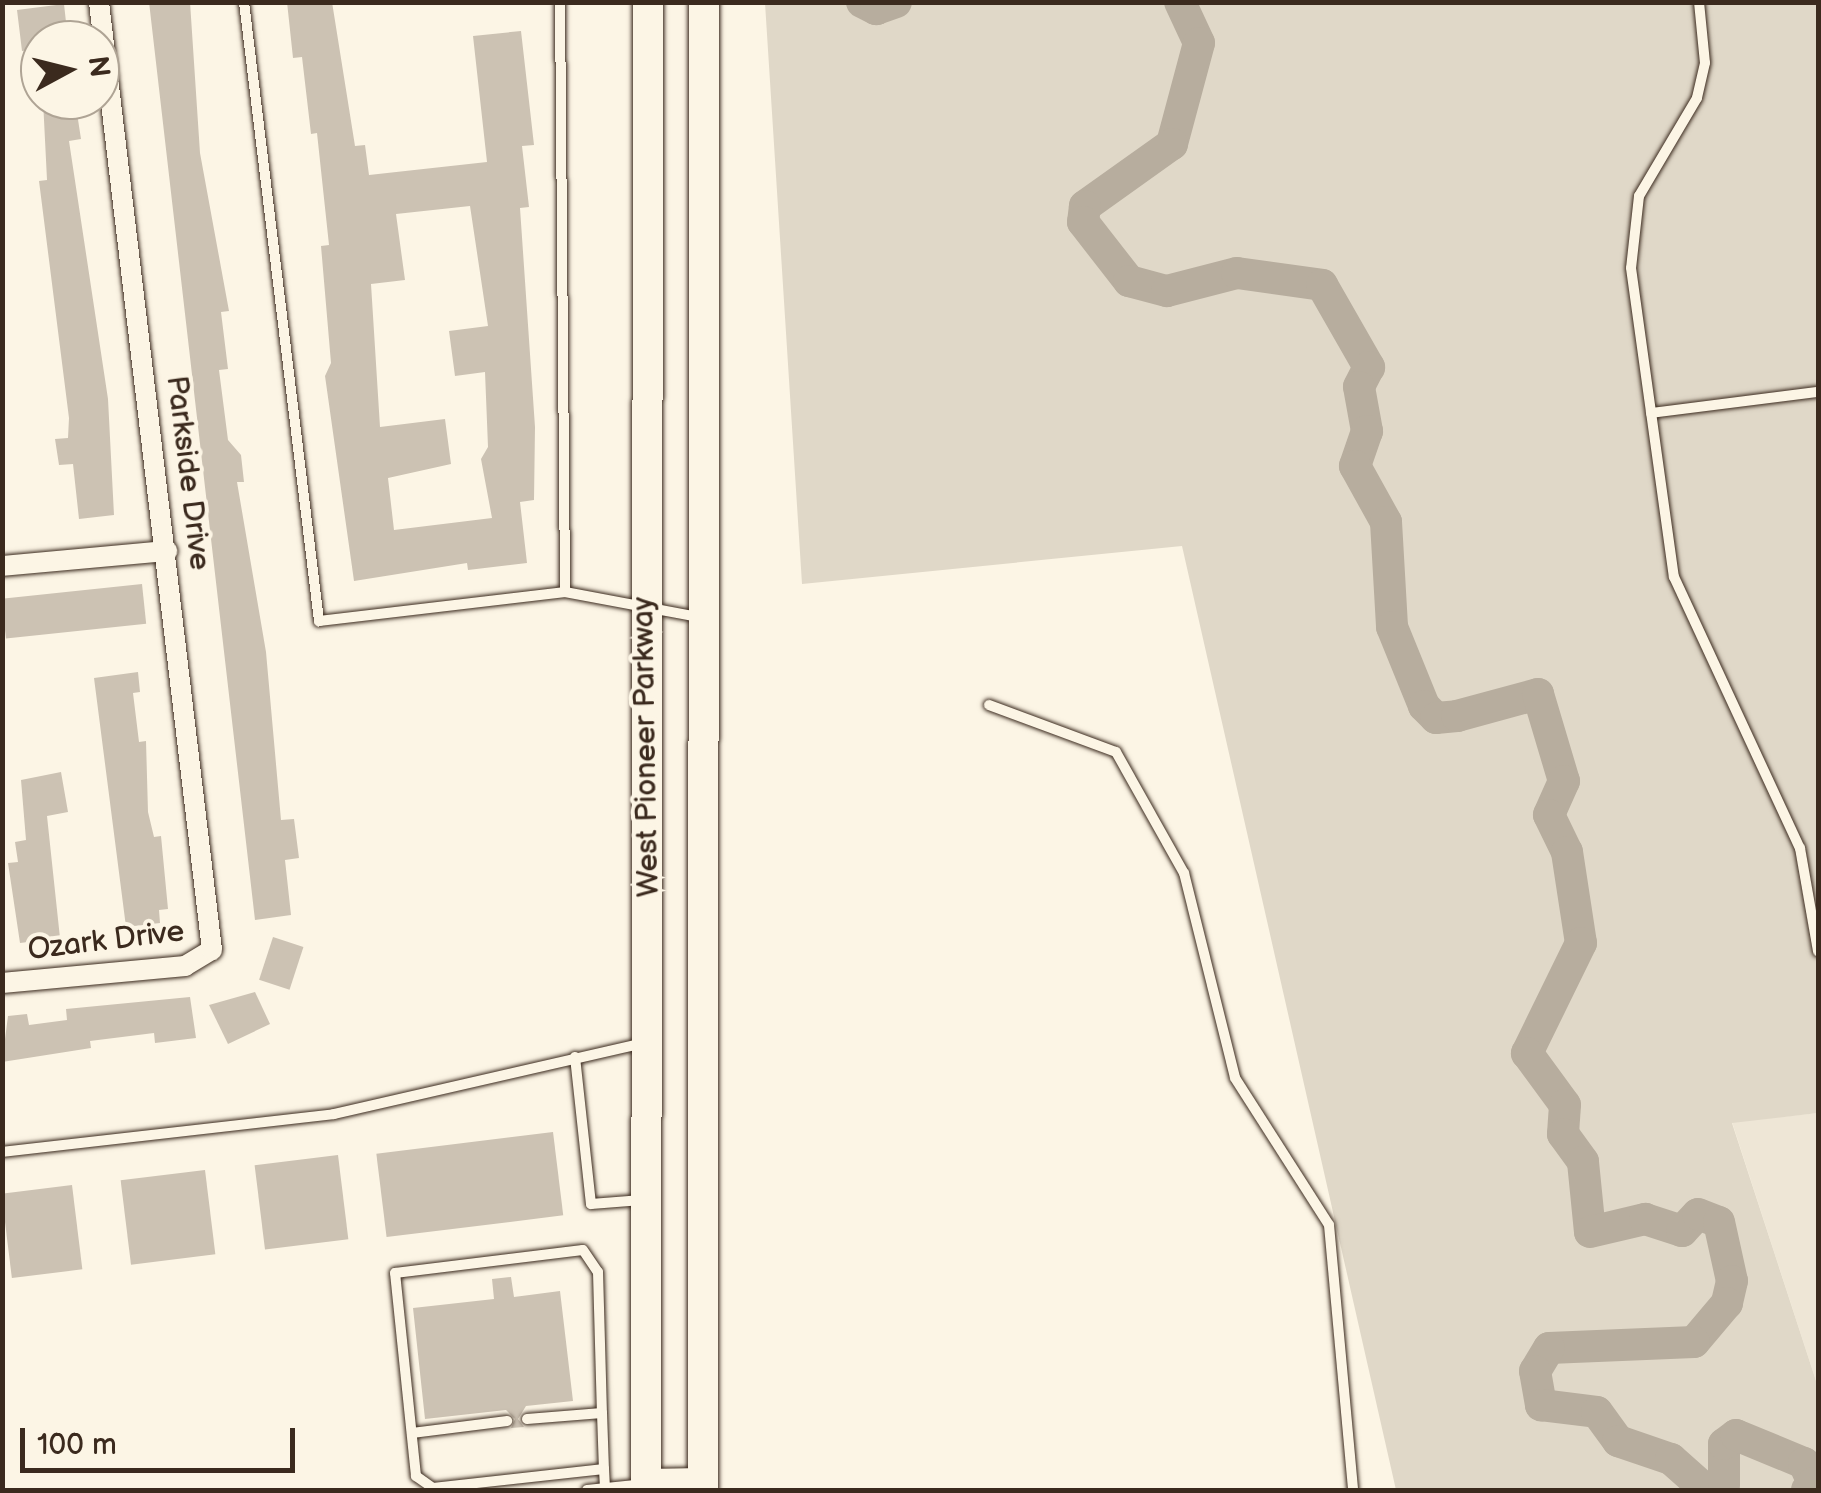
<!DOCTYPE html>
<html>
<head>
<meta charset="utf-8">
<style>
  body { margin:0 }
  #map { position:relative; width:1821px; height:1493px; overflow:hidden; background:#fcf5e5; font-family:"Balsamiq Sans",sans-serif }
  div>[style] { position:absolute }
  .built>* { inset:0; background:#eee6d6 }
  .green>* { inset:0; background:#e0d8c8 }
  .river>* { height:32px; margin:-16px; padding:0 16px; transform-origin:16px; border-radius:16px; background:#b7ad9e }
  .building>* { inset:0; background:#ccc2b3; transform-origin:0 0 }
  .roads { filter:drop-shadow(0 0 2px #3b2a1e) drop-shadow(0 0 2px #3b2a1e) }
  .service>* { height:10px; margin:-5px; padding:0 5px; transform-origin:5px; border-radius:5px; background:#fcf5e5 }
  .minor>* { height:20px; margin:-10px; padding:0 10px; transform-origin:10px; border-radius:10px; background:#fcf5e5 }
  .primary>* { height:30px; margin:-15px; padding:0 15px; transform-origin:15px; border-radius:15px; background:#fcf5e5 }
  span { translate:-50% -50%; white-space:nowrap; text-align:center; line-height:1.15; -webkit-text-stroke:8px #fcf5e5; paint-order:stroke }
  .street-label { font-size:30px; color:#3b2a1e }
  .frame { position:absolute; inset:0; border:5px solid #3b2a1e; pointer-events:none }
  .north { position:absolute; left:20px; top:20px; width:100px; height:100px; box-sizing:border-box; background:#fcf5e5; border:2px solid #afa495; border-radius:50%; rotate:83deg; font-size:28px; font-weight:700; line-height:40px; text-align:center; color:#3b2a1e }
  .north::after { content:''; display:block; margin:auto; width:35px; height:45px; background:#3b2a1e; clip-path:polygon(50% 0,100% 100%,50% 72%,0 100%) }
  .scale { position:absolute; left:20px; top:1428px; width:275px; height:45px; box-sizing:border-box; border:5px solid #3b2a1e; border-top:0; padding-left:12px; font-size:30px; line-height:35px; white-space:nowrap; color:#3b2a1e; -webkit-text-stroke:8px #fcf5e5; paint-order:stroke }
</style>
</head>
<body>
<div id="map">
  <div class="built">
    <i style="clip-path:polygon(1818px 1113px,1818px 1387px,1732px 1122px)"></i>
  </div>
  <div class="green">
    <i style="clip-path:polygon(765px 3px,1818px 3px,1818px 1113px,1732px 1123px,1818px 1387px,1818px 1490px,1396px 1490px,1182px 546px,802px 584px)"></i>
  </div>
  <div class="river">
    <i style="left:862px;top:2px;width:16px;rotate:27deg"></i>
    <i style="left:876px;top:9px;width:21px;rotate:-19deg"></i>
    <i style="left:1180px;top:2px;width:45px;rotate:65.1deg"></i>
    <i style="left:1199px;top:43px;width:105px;rotate:105deg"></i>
    <i style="left:1172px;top:144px;width:107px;rotate:144.5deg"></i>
    <i style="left:1085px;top:206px;width:16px;rotate:97deg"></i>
    <i style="left:1083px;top:222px;width:75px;rotate:52.1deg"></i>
    <i style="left:1129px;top:281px;width:39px;rotate:15deg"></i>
    <i style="left:1167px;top:291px;width:72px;rotate:-14.4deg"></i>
    <i style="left:1237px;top:273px;width:86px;rotate:8deg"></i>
    <i style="left:1322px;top:285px;width:95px;rotate:60.2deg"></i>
    <i style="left:1369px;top:367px;width:22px;rotate:117deg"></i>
    <i style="left:1359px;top:387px;width:45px;rotate:79.7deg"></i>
    <i style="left:1367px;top:431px;width:37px;rotate:109deg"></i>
    <i style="left:1355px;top:466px;width:64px;rotate:61deg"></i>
    <i style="left:1386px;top:522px;width:105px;rotate:86.7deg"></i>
    <i style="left:1392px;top:627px;width:85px;rotate:67.9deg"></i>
    <i style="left:1424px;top:706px;width:17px;rotate:45deg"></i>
    <i style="left:1436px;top:718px;width:21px;rotate:-5deg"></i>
    <i style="left:1457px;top:716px;width:84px;rotate:-15.2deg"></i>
    <i style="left:1538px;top:694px;width:91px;rotate:73.4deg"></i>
    <i style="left:1564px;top:781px;width:37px;rotate:114deg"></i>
    <i style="left:1549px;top:815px;width:41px;rotate:64.1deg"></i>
    <i style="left:1567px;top:852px;width:92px;rotate:81.3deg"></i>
    <i style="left:1581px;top:943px;width:123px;rotate:116.1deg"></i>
    <i style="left:1527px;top:1053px;width:64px;rotate:53.8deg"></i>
    <i style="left:1565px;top:1105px;width:29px;rotate:94deg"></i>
    <i style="left:1563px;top:1134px;width:34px;rotate:54deg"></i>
    <i style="left:1583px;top:1162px;width:70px;rotate:84.3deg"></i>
    <i style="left:1590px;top:1232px;width:57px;rotate:-13.3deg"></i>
    <i style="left:1645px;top:1219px;width:39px;rotate:18deg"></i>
    <i style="left:1682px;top:1231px;width:23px;rotate:-47deg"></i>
    <i style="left:1698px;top:1214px;width:22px;rotate:21deg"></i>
    <i style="left:1719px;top:1222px;width:60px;rotate:77.6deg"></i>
    <i style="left:1732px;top:1281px;width:23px;rotate:103deg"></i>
    <i style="left:1727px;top:1303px;width:51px;rotate:130.2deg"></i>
    <i style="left:1694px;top:1342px;width:145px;rotate:177.6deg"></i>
    <i style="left:1549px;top:1348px;width:27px;rotate:121deg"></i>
    <i style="left:1535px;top:1371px;width:35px;rotate:80deg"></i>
    <i style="left:1541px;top:1405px;width:56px;rotate:7.1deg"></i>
    <i style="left:1597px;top:1412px;width:36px;rotate:54deg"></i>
    <i style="left:1618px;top:1441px;width:56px;rotate:18.8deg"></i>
    <i style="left:1671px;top:1459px;width:47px;rotate:41.5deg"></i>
    <i style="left:1716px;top:1490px;width:9px;rotate:-32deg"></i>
    <i style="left:1724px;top:1485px;width:41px;rotate:-90deg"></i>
    <i style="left:1724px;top:1444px;width:15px;rotate:-37deg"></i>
    <i style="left:1736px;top:1435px;width:74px;rotate:22.4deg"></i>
    <i style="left:1804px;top:1463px;width:22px;rotate:66deg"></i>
    <i style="left:1813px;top:1483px;width:9px;rotate:131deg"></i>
  </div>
  <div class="building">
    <i style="clip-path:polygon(149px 2px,190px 2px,200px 153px,229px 311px,221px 312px,228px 369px,219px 370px,228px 440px,241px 455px,244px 482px,237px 482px,266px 652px,281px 820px,294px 819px,299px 858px,285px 860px,291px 915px,255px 920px)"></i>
    <i style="clip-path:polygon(evenodd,287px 2px,332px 2px,355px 146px,365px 145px,369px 175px,487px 162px,473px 36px,521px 31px,534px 145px,522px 146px,529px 207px,520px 208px,535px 427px,534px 500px,520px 502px,527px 563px,468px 570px,467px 563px,354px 581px,325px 376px,331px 363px,321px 246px,329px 245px,317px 133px,311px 134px,302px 57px,293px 58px,287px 2px,470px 206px,488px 326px,449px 331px,455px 376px,485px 372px,488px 447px,481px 459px,492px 518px,394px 530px,388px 478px,451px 464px,445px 419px,380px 427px,371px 284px,405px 280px,396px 214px,470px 206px)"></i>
    <i style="clip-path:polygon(64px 4px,68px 40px,40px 40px,40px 49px,22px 51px,17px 10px)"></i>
    <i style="clip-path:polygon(43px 100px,75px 100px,81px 139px,69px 141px,108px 399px,114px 515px,79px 519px,73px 464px,59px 465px,55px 439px,68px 438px,69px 418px,39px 181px,47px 180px)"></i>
    <i style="left:142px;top:584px;width:40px;height:141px;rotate:84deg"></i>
    <i style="clip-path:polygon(138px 672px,140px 692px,133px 693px,139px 742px,146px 741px,148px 812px,154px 837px,161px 836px,168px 909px,159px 910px,160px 923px,126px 927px,94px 678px)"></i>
    <i style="clip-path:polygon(61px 772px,68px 812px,47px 816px,60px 938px,20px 943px,8px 863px,18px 862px,15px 842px,26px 840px,21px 780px)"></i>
    <i style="left:273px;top:937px;width:32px;height:45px;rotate:18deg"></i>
    <i style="clip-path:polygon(255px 992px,270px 1024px,228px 1044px,209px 1005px)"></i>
    <i style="clip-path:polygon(190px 997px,196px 1038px,155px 1043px,154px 1033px,90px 1041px,91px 1048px,2px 1062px,8px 1016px,27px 1014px,29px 1025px,67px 1020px,66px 1009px)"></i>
    <i style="left:553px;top:1132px;width:84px;height:178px;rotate:83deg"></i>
    <i style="left:338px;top:1155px;width:85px;height:84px;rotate:83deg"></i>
    <i style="left:205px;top:1170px;width:85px;height:85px;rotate:83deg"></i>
    <i style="left:72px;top:1185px;width:85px;height:71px;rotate:83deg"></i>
    <i style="clip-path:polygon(511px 1277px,514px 1297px,560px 1291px,573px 1401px,526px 1406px,518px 1419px,524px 1427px,511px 1428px,515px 1419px,506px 1410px,425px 1419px,413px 1308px,494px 1299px,492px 1279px)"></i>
  </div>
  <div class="roads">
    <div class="service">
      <i style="left:244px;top:2px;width:624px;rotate:83.09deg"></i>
      <i style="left:319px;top:621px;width:248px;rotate:-6.7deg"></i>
      <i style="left:565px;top:592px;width:135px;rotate:10.6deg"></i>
      <i style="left:560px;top:2px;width:590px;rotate:89.51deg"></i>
      <i style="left:1699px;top:2px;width:61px;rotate:84.4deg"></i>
      <i style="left:1705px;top:63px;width:36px;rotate:103deg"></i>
      <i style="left:1697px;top:98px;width:114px;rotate:120.6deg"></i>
      <i style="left:1639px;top:196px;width:72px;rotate:96.3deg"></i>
      <i style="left:1631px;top:268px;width:312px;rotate:82.1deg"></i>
      <i style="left:1674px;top:577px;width:299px;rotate:65.1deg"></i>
      <i style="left:1800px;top:848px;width:105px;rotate:80.1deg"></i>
      <i style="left:1651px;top:413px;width:168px;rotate:-7.2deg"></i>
      <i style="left:989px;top:705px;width:135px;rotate:20.3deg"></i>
      <i style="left:1116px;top:752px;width:139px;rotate:60.7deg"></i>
      <i style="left:1184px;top:873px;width:211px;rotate:76deg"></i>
      <i style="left:1235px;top:1078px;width:174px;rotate:57.4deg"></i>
      <i style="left:1329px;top:1225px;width:266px;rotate:84.8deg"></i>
      <i style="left:575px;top:1057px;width:148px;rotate:83.8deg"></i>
      <i style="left:591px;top:1204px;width:51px;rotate:-4.5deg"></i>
      <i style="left:2px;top:1152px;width:334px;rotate:-6.5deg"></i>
      <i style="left:334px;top:1114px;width:319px;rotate:-12.9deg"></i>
      <i style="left:527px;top:1419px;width:75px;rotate:-4.6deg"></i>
      <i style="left:412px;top:1433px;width:96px;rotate:-7.2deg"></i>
      <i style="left:604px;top:1469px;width:172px;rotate:173.7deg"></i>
      <i style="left:433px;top:1488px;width:21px;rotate:-145deg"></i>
      <i style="left:416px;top:1476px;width:204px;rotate:-95.9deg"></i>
      <i style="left:395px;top:1273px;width:189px;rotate:-7deg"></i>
      <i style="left:583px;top:1250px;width:27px;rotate:56deg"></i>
      <i style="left:598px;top:1272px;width:141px;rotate:88.4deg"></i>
      <i style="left:602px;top:1413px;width:56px;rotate:88deg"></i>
      <i style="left:604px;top:1469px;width:17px;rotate:87deg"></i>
      <i style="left:587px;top:1490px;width:58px;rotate:-5.9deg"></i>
    </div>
    <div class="minor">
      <i style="left:2px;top:566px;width:166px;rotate:-5.2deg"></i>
      <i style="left:2px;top:983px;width:184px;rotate:-5.3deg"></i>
      <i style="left:185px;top:966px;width:31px;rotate:-31deg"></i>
      <i style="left:212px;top:950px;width:955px;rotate:-96.8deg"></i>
    </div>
    <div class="primary">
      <i style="left:646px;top:1484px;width:57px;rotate:-1deg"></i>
      <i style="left:646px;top:1490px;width:1488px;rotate:-89.92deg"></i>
      <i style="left:703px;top:1490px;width:1488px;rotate:-89.96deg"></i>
    </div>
  </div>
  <div class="street-label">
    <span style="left:188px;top:473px;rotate:83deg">Parkside Drive</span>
    <span style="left:646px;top:747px;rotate:-91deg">West Pioneer Parkway</span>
    <span style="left:106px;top:941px;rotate:-7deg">Ozark Drive</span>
  </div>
  <div class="frame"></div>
  <div class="north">N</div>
  <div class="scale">100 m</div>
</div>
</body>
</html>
